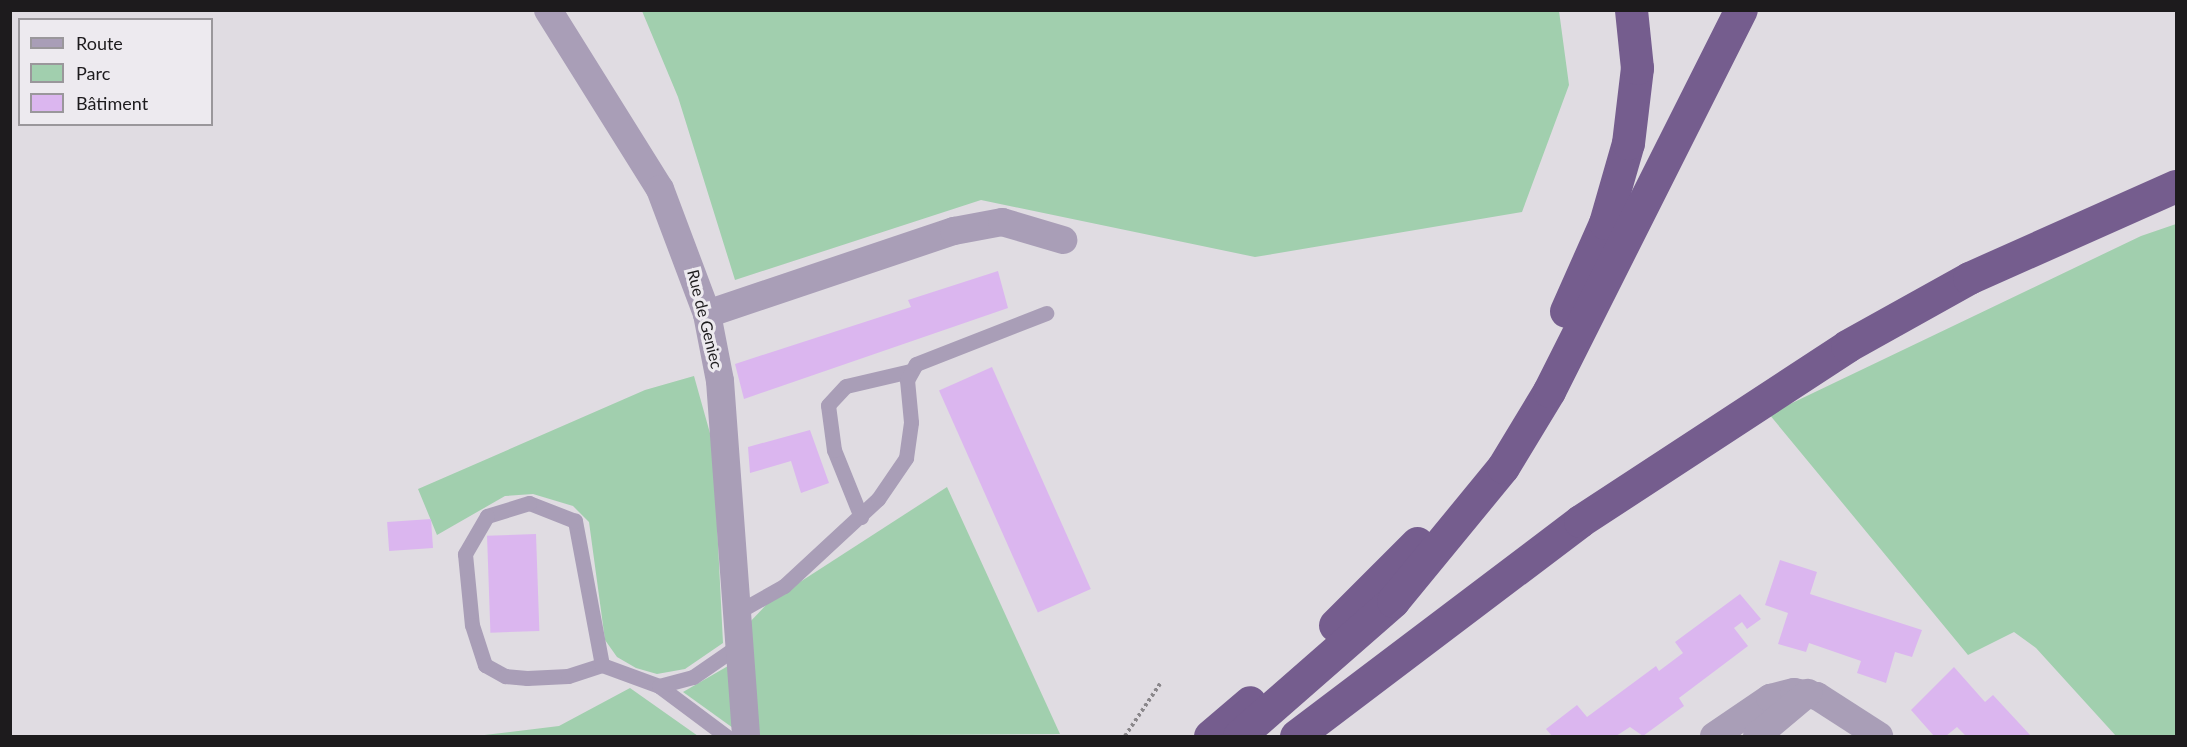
<!DOCTYPE html>
<html>
<head>
<meta charset="utf-8">
<style>
  body { margin:0 }
  #map { position:relative; width:2187px; height:747px; overflow:hidden; background:#e0dce2; font-family:Lato,sans-serif }
  div>[style] { position:absolute }
  .green>* { inset:0; background:#a1cfae }
  .building>* { inset:0; background:#dbb6ef; transform-origin:0 0 }
  .path>* { height:4px; margin-top:-2px; transform-origin:0; background:repeating-linear-gradient(90deg,#8a878b 0 3px,transparent 0 6px) }
  .service>* { height:15px; margin:-7.5px; padding:0 7.5px; transform-origin:7.5px; border-radius:7.5px; background:#a99eb7 }
  .minor>* { height:28px; margin:-14px; padding:0 14px; transform-origin:14px; border-radius:14px; background:#a99eb7 }
  .trunk>* { height:33px; margin:-16.5px; padding:0 16.5px; transform-origin:16.5px; border-radius:16.5px; background:#755d8e }
  span { translate:-50% -50%; white-space:nowrap; text-align:center; line-height:1.15; -webkit-text-stroke:6px #edeaef; paint-order:stroke }
  .street-label { font-size:16px; color:#1d1b1d }
  .frame { position:absolute; inset:0; border:12px solid #1d1b1d; pointer-events:none }
  .legend { position:absolute; left:18px; top:18px; width:195px; height:108px; box-sizing:border-box; background:#edeaef; border:2px solid #9a979b; margin:0; padding:8px 10px; list-style:none; font-size:18px; color:#1d1b1d }
  .legend li { display:flex; align-items:center; gap:12px; height:30px }
  .legend b { width:30px; border:2px solid #9a979b }
</style>
</head>
<body>
<div id="map">
  <div class="green">
    <i style="clip-path:polygon(642px 11px,1559px 11px,1569px 85px,1522px 212px,1255px 257px,981px 200px,735px 280px,678px 97px)"></i>
    <i style="clip-path:polygon(2176px 224px,2176px 736px,2116px 736px,2036px 648px,2014px 632px,1968px 655px,1769px 414px,2141px 236px)"></i>
    <i style="clip-path:polygon(694px 376px,713px 444px,723px 643px,685px 669px,657px 674px,636px 668px,617px 657px,605px 640px,589px 522px,573px 506px,533px 494px,505px 496px,437px 535px,418px 489px,645px 390px)"></i>
    <i style="clip-path:polygon(947px 487px,1060px 734px,748px 736px,747px 625px,769px 602px)"></i>
    <i style="clip-path:polygon(728px 666px,733px 728px,683px 692px)"></i>
    <i style="clip-path:polygon(630px 688px,698px 736px,476px 736px,559px 726px)"></i>
  </div>
  <div class="building">
    <i style="clip-path:polygon(998px 271px,1008px 308px,744px 399px,735px 364px,911px 307px,908px 300px)"></i>
    <i style="left:992px;top:367px;width:243px;height:58px;rotate:66deg"></i>
    <i style="clip-path:polygon(810px 430px,829px 483px,801px 493px,791px 461px,750px 473px,748px 447px)"></i>
    <i style="left:431px;top:519px;width:29px;height:44px;rotate:86deg"></i>
    <i style="left:536px;top:534px;width:97px;height:49px;rotate:88deg"></i>
    <i style="clip-path:polygon(1780px 560px,1817px 572px,1810px 594px,1922px 630px,1912px 657px,1895px 652px,1886px 683px,1857px 673px,1861px 661px,1809px 643px,1806px 652px,1778px 644px,1788px 613px,1765px 605px)"></i>
    <i style="clip-path:polygon(1740px 594px,1761px 619px,1747px 629px,1742px 622px,1734px 628px,1748px 646px,1679px 698px,1684px 706px,1643px 736px,1630px 727px,1616px 736px,1552px 736px,1546px 729px,1577px 705px,1587px 717px,1656px 666px,1659px 671px,1683px 653px,1675px 642px)"></i>
    <i style="clip-path:polygon(1954px 667px,1985px 702px,1993px 695px,2031px 736px,1966px 736px,1957px 727px,1946px 736px,1934px 736px,1911px 710px)"></i>
  </div>
  <div class="path">
    <i style="left:1125px;top:736px;width:63px;rotate:-56.1deg"></i>
  </div>
  <div class="service">
    <i style="left:861px;top:517px;width:72px;rotate:-111.9deg"></i>
    <i style="left:834px;top:450px;width:45px;rotate:-97.6deg"></i>
    <i style="left:828px;top:405px;width:26px;rotate:-47deg"></i>
    <i style="left:846px;top:386px;width:66px;rotate:-13.2deg"></i>
    <i style="left:736px;top:613px;width:55px;rotate:-29.4deg"></i>
    <i style="left:784px;top:586px;width:128px;rotate:-42.8deg"></i>
    <i style="left:878px;top:499px;width:50px;rotate:-55.7deg"></i>
    <i style="left:906px;top:458px;width:36px;rotate:-82deg"></i>
    <i style="left:911px;top:422px;width:42px;rotate:-95.4deg"></i>
    <i style="left:907px;top:380px;width:18px;rotate:-61deg"></i>
    <i style="left:916px;top:364px;width:140px;rotate:-21.4deg"></i>
    <i style="left:602px;top:665px;width:147px;rotate:-100.6deg"></i>
    <i style="left:575px;top:521px;width:49px;rotate:-158.6deg"></i>
    <i style="left:529px;top:503px;width:44px;rotate:162.8deg"></i>
    <i style="left:487px;top:516px;width:44px;rotate:120.1deg"></i>
    <i style="left:465px;top:554px;width:71px;rotate:84.4deg"></i>
    <i style="left:472px;top:625px;width:42px;rotate:72deg"></i>
    <i style="left:485px;top:665px;width:23px;rotate:29deg"></i>
    <i style="left:505px;top:676px;width:22px;rotate:5deg"></i>
    <i style="left:527px;top:678px;width:41px;rotate:-2.8deg"></i>
    <i style="left:568px;top:676px;width:36px;rotate:-18deg"></i>
    <i style="left:602px;top:665px;width:61px;rotate:20.2deg"></i>
    <i style="left:659px;top:686px;width:84px;rotate:36.7deg"></i>
    <i style="left:659px;top:686px;width:35px;rotate:-15deg"></i>
    <i style="left:693px;top:677px;width:55px;rotate:-34.6deg"></i>
  </div>
  <div class="minor">
    <i style="left:548px;top:10px;width:211px;rotate:58deg"></i>
    <i style="left:660px;top:189px;width:134px;rotate:69.4deg"></i>
    <i style="left:707px;top:314px;width:68px;rotate:79deg"></i>
    <i style="left:720px;top:381px;width:356px;rotate:85.8deg"></i>
    <i style="left:707px;top:314px;width:261px;rotate:-18.6deg"></i>
    <i style="left:954px;top:231px;width:49px;rotate:-10.6deg"></i>
    <i style="left:1002px;top:222px;width:64px;rotate:16.4deg"></i>
    <i style="left:1714px;top:736px;width:68px;rotate:-34.2deg"></i>
    <i style="left:1770px;top:698px;width:25px;rotate:-14deg"></i>
    <i style="left:1794px;top:692px;width:23px;rotate:10deg"></i>
    <i style="left:1817px;top:696px;width:74px;rotate:32.8deg"></i>
    <i style="left:1757px;top:736px;width:67px;rotate:-40.1deg"></i>
  </div>
  <div class="trunk">
    <i style="left:1566px;top:311px;width:96px;rotate:-66.1deg"></i>
    <i style="left:1605px;top:223px;width:83px;rotate:-74deg"></i>
    <i style="left:1628px;top:143px;width:76px;rotate:-83.2deg"></i>
    <i style="left:1637px;top:68px;width:58px;rotate:-95.9deg"></i>
    <i style="left:1335px;top:625px;width:116px;rotate:-45deg"></i>
    <i style="left:1210px;top:736px;width:52px;rotate:-40.4deg"></i>
    <i style="left:1239px;top:736px;width:205px;rotate:-41.2deg"></i>
    <i style="left:1393px;top:601px;width:173px;rotate:-50.6deg"></i>
    <i style="left:1503px;top:467px;width:89px;rotate:-58.8deg"></i>
    <i style="left:1549px;top:391px;width:427px;rotate:-63.3deg"></i>
    <i style="left:1296px;top:736px;width:356px;rotate:-37.1deg"></i>
    <i style="left:1580px;top:521px;width:319px;rotate:-33.2deg"></i>
    <i style="left:1847px;top:346px;width:140px;rotate:-29.1deg"></i>
    <i style="left:1969px;top:278px;width:227px;rotate:-24deg"></i>
  </div>
  <div class="street-label">
    <span style="left:705px;top:319px;rotate:76deg">Rue de Geniec</span>
  </div>
  <div class="frame"></div>
  <ul class="legend">
  <li><b style="height:8px;background:#a99eb7"></b>Route</li>
  <li><b style="height:16px;background:#a1cfae"></b>Parc</li>
  <li><b style="height:16px;background:#dbb6ef"></b>Bâtiment</li>
  </ul>
</div>
</body>
</html>
